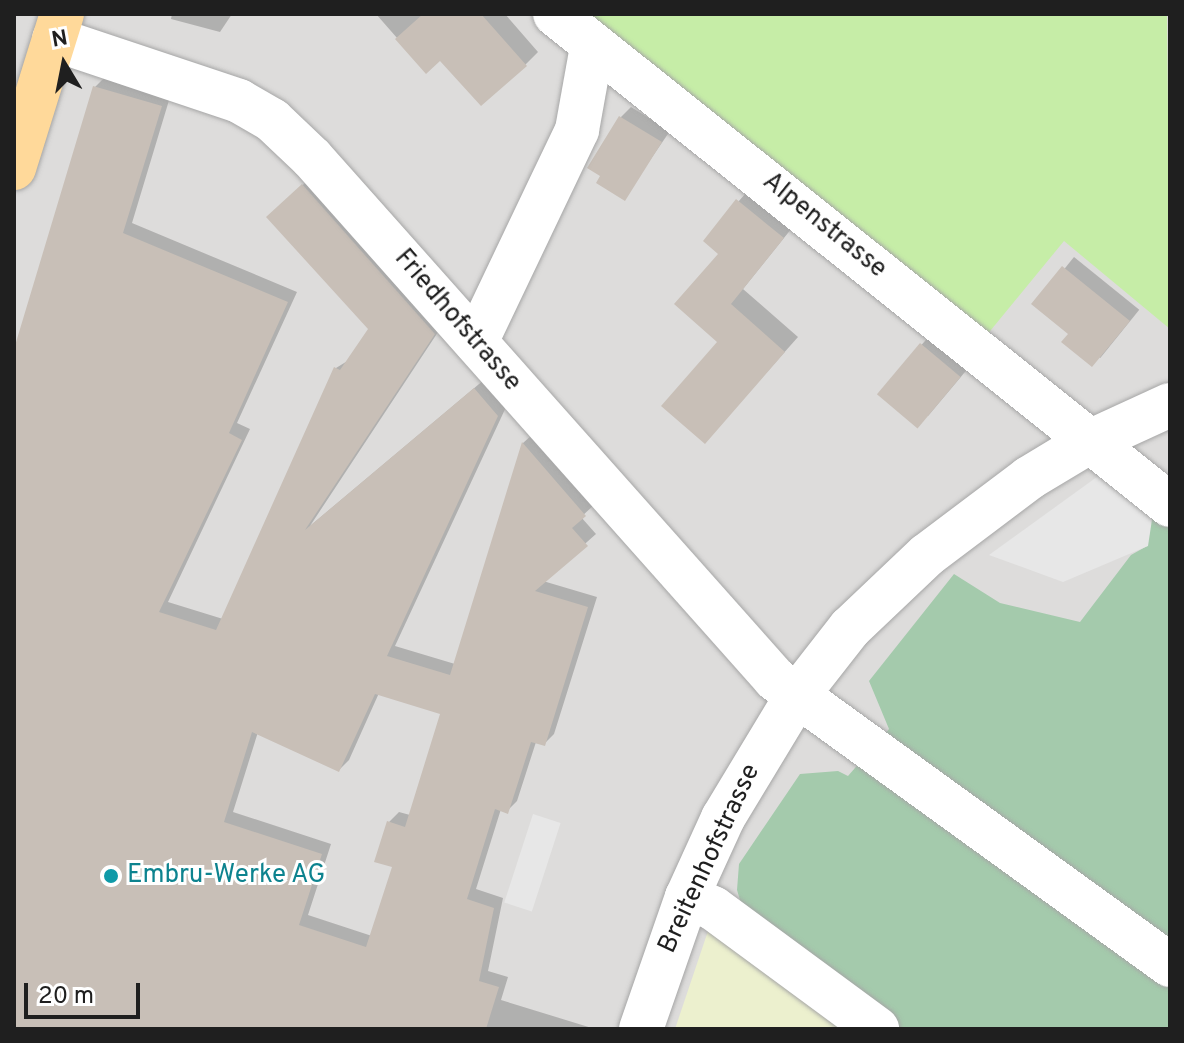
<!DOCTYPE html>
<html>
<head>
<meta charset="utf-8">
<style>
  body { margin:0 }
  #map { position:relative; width:1184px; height:1043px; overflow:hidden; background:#f0ede4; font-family:Overpass,sans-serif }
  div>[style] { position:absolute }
  .residential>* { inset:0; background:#dddcdb; transform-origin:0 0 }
  .farmland>* { inset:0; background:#ecf0ce }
  .grass>* { inset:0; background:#c6eda7 }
  .cemetery>* { inset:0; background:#a4caac }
  .parking>* { inset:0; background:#e7e7e7; transform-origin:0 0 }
  .shadow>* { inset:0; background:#0003; transform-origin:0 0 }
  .building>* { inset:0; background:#c8bfb7; transform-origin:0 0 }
  .roads { filter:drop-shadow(0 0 2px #a6a6a6) drop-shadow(0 0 2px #a6a6a6) }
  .minor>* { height:44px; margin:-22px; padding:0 22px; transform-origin:22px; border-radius:22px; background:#fff }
  .major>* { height:44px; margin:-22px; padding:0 22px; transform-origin:22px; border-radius:22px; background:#ffd99a }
  .dots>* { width:22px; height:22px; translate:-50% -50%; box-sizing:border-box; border:4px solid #fff; border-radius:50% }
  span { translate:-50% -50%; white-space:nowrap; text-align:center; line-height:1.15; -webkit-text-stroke:6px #fff; paint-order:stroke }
  .street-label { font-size:26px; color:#1f1f1f }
  .culture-label { font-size:26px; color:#0d838f }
  .left { translate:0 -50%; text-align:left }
  .frame { position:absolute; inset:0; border:16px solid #1f1f1f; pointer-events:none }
  .north { position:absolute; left:24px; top:24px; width:80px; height:80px; -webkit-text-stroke:6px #fff; paint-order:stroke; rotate:350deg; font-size:22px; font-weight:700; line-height:32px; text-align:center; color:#1f1f1f }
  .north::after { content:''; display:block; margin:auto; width:28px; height:36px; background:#1f1f1f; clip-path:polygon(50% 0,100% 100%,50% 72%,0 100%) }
  .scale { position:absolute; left:24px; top:983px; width:116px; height:36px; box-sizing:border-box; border:4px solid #1f1f1f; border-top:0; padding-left:10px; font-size:24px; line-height:28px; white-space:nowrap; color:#1f1f1f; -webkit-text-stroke:6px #fff; paint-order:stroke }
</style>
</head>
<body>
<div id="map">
  <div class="residential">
    <i style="left:14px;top:14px;width:1156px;height:1015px"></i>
  </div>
  <div class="farmland">
    <i style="clip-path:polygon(708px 931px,850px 1029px,675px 1029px)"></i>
  </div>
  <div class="grass">
    <i style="clip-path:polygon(585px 14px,1167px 14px,1170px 329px,1064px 241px,986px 336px)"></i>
  </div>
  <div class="cemetery">
    <i style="clip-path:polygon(1156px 493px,1170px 505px,1170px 1029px,900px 1029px,743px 910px,737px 890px,739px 864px,800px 774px,838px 771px,848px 776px,889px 729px,869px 681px,954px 574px,1000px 603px,1080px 622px,1131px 555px,1147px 546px)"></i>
  </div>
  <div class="parking">
    <i style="clip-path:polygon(1101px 474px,1156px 493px,1148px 546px,1063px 582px,989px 555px)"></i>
    <i style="left:533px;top:814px;width:29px;height:93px;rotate:18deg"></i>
  </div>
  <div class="shadow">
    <i style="clip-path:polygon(172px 14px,232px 14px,220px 32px,171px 19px)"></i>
    <i style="clip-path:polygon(376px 14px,505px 14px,538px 52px,525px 65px,441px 58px,426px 71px)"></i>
    <i style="clip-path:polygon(evenodd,105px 77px,170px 97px,132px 223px,297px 292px,237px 423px,250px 429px,168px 602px,223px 619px,336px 368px,349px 360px,371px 329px,278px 207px,313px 176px,444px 323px,310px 526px,485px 379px,507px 405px,395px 646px,455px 664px,523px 443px,533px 434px,594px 505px,581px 517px,596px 534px,543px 581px,597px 597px,554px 734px,544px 744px,536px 742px,517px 801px,507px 811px,501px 809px,476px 889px,503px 898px,488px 971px,508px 977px,501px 1000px,595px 1029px,14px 1029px,14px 358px,95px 87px,105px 77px,379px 693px,442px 713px,410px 815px,399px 812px,389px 822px,394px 866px,372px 936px,308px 915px,331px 844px,233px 812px,258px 732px,339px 770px,349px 760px,379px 693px)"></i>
    <i style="clip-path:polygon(631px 107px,670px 131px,624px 198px,621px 117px)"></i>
    <i style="clip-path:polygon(752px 186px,796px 223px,743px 289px,798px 337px,718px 427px,721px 253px,705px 240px)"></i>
    <i style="left:1074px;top:257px;width:84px;height:62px;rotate:39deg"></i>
    <i style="clip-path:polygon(931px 334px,970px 366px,928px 416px,879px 394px)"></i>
  </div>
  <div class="building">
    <i style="clip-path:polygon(423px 14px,481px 14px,527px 66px,481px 106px,440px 61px,426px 74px,395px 39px)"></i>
    <i style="clip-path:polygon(evenodd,93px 86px,162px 106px,123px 233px,288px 302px,229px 433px,242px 440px,159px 612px,216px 630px,334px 367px,340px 370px,368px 329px,266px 217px,302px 184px,435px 334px,305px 530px,474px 388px,498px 416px,387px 656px,450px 675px,522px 442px,586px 516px,572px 528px,588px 546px,535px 591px,588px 607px,545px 746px,531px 742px,508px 814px,495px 809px,467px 899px,494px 908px,479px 981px,499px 987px,486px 1029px,14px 1029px,14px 349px,93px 86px,375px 694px,440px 714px,405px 827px,387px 821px,374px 862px,392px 867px,366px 947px,299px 925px,322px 854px,224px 822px,252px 732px,339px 772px,375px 694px)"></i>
    <i style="clip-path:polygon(619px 116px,662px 142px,625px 201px,596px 183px,600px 176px,587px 168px)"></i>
    <i style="clip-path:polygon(736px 199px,784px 238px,731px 304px,785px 352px,705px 444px,661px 406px,717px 342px,674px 304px,718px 254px,703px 241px)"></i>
    <i style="clip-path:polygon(1062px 266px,1130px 321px,1092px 367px,1061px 342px,1068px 334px,1031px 304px)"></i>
    <i style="left:920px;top:343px;width:53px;height:67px;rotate:40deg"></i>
  </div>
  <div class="roads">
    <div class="minor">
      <i style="left:555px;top:14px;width:787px;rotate:38.6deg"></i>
      <i style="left:54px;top:39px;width:195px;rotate:18.5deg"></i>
      <i style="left:239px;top:101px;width:38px;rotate:30deg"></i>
      <i style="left:272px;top:120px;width:55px;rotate:43.5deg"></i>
      <i style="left:312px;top:158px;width:697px;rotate:48.37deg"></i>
      <i style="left:775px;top:679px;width:488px;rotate:35.9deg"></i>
      <i style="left:476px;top:342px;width:235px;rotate:-64.5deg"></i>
      <i style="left:577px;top:130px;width:84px;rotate:-79.8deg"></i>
      <i style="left:687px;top:897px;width:28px;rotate:23deg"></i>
      <i style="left:713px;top:908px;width:204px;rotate:36.4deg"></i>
      <i style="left:641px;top:1029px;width:140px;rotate:-70.8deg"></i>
      <i style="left:687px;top:897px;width:87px;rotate:-65.5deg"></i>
      <i style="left:723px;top:818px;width:141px;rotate:-58.9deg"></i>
      <i style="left:796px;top:697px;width:88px;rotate:-52deg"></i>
      <i style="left:850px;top:628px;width:106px;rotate:-43.5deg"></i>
      <i style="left:927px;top:555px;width:128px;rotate:-37deg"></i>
      <i style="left:1029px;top:478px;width:70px;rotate:-31deg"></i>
      <i style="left:1089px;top:442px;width:89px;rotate:-24.6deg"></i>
    </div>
    <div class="major">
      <i style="left:14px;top:168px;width:161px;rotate:-72.7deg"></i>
    </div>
  </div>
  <div class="dots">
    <i style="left:111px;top:876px;background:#0f9aa8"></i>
  </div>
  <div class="street-label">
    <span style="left:824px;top:226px;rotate:39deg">Alpenstrasse</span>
    <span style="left:457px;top:321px;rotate:49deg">Friedhofstrasse</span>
    <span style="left:710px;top:859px;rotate:-65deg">Breitenhofstrasse</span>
  </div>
  <div class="culture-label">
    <span class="left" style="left:127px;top:876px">Embru-Werke AG</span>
  </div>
  <div class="frame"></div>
  <div class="north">N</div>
  <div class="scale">20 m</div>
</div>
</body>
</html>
